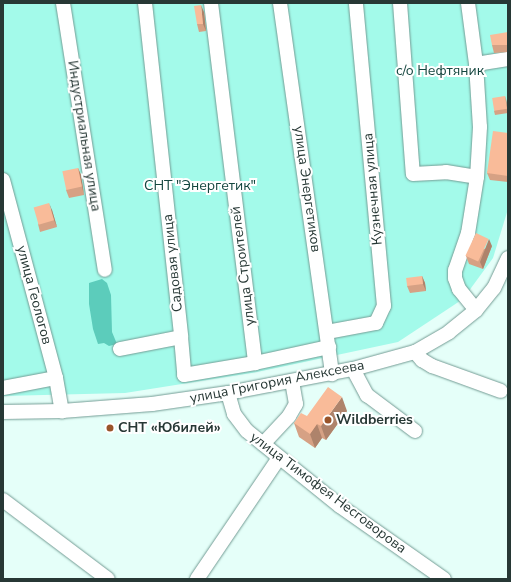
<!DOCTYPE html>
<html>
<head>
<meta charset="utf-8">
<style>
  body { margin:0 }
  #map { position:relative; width:511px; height:582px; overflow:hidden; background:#e5fff9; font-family:"Nunito Sans",sans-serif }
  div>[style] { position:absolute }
  .green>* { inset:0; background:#a3faea }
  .water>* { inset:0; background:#5cccbb }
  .roads { filter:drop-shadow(0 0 1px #739c94) drop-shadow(0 0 1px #739c94) }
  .minor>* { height:14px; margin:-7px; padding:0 7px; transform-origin:7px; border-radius:7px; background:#fff }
  .wall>* { inset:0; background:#d6a184 }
  .shaded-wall>* { inset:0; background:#ae836b }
  .building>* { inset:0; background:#f9bb99; transform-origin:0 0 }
  .dots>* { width:11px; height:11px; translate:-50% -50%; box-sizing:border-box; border:2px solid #fff; border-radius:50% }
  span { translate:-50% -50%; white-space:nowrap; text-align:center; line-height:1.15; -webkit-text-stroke:4px #fff; paint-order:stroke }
  .park-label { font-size:14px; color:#14463f }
  .street-label { font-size:14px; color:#273835 }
  .poi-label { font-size:14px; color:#273835; font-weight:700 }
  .left { translate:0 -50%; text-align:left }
  .frame { position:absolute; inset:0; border:4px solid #273835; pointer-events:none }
</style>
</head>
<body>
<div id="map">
  <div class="green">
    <i style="clip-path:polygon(3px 3px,508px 3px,508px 209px,493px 258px,463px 299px,398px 342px,257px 372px,125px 393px,3px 396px)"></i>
  </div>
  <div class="water">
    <i style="clip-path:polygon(102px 279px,107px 283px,111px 295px,112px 332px,117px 344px,109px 346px,104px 343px,98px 344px,93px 329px,89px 304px,89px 283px)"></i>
  </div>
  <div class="roads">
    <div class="minor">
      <i style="left:63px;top:3px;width:270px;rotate:81.1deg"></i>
      <i style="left:145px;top:3px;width:336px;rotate:83.8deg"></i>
      <i style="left:181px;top:337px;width:38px;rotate:85deg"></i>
      <i style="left:184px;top:375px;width:72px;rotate:-9.6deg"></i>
      <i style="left:255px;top:363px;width:76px;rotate:-12.2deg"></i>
      <i style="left:211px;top:3px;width:363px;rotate:83deg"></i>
      <i style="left:280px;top:3px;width:375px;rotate:82deg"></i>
      <i style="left:400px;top:3px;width:171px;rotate:85.7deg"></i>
      <i style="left:413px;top:174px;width:33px;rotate:-3deg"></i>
      <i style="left:446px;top:172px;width:31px;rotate:9deg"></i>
      <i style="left:468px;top:3px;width:62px;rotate:82.5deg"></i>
      <i style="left:476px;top:64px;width:63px;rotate:86.4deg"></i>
      <i style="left:480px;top:127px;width:50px;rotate:93.4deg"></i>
      <i style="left:477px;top:177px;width:57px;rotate:99.1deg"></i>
      <i style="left:468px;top:233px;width:39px;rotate:109deg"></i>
      <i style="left:455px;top:270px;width:8px;rotate:90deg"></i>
      <i style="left:455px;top:278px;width:12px;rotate:70deg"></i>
      <i style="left:459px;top:289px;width:27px;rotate:51deg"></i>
      <i style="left:476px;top:64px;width:32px;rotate:-9deg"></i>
      <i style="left:3px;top:180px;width:205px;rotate:75deg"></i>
      <i style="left:56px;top:378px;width:34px;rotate:80deg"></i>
      <i style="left:327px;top:332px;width:50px;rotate:-10.4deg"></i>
      <i style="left:376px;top:323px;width:19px;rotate:-65deg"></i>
      <i style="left:384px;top:306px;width:304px;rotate:-95.3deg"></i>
      <i style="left:120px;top:349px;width:62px;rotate:-11.1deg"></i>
      <i style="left:415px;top:352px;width:11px;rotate:49deg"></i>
      <i style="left:422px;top:360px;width:12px;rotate:31deg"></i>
      <i style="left:432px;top:366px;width:73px;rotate:19.9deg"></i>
      <i style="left:353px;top:369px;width:30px;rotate:62deg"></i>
      <i style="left:367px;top:395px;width:60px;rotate:36.9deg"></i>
      <i style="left:3px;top:388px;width:54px;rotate:-10.7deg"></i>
      <i style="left:228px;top:393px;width:22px;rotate:74deg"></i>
      <i style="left:234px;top:414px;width:21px;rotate:53deg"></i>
      <i style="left:247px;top:431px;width:119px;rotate:38.9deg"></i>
      <i style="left:340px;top:506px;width:127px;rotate:35.1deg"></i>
      <i style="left:3px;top:412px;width:59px;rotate:-1deg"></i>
      <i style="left:62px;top:411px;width:90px;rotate:-4.4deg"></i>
      <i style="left:152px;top:404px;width:77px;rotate:-8.2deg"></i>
      <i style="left:228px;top:393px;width:127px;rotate:-10.9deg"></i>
      <i style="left:353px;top:369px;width:64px;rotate:-15.3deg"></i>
      <i style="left:415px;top:352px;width:39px;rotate:-30deg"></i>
      <i style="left:449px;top:332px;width:35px;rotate:-39deg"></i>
      <i style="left:476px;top:310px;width:28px;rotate:-51deg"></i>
      <i style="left:494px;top:288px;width:33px;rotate:-65deg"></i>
      <i style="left:263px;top:444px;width:38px;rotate:-47deg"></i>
      <i style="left:289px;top:416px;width:14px;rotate:-60deg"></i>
      <i style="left:296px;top:404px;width:22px;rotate:-100deg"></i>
      <i style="left:3px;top:500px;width:131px;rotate:37deg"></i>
      <i style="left:197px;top:579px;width:146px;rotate:-55.9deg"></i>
    </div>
  </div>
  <div class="wall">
    <i style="clip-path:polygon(204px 12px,206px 31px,199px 32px,197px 24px)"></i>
    <i style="clip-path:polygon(508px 32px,508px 52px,494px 53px,492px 45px)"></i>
    <i style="clip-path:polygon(506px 99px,508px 113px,495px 115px,494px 111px)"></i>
    <i style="clip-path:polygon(508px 133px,508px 182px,490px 180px,487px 173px)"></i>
    <i style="clip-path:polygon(78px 168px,81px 175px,84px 195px,69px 198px,66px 190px)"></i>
    <i style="clip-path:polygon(52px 210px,57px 227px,40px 232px,38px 224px)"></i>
    <i style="clip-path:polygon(492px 246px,483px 269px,469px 264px,466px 256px)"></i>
    <i style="clip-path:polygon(422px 276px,425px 283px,426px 291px,410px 293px,407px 286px)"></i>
    <i style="clip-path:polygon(347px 411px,326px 440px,322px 438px,315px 448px,299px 437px,294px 423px,307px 416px)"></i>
  </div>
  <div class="shaded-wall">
    <i style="clip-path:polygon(201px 5px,204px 12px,206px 31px,203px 24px)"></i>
    <i style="clip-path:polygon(505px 96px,506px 99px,508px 112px,507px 109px)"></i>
    <i style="clip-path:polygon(78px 168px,81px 175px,84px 195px,82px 187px)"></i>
    <i style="clip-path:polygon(49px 203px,52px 210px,57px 227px,54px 220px)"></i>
    <i style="clip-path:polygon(489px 239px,492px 246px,483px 269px,480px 262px)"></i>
    <i style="clip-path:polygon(422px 276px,425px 283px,426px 291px,423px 284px)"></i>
    <i style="clip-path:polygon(342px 397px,347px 411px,326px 440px,321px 426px)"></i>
    <i style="clip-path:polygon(317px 424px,322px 438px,315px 448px,310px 434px)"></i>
  </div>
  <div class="building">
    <i style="clip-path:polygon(201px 5px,203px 24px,197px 24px,194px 6px)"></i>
    <i style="clip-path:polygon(508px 32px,508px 45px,492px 45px,490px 35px)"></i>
    <i style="left:505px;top:96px;width:13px;height:13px;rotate:81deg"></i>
    <i style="clip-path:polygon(493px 131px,508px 133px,508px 176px,487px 173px)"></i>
    <i style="left:78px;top:168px;width:19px;height:16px;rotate:78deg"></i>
    <i style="left:49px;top:203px;width:18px;height:16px;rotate:74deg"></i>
    <i style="left:476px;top:233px;width:14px;height:25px;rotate:25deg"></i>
    <i style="left:422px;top:276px;width:8px;height:16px;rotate:83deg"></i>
    <i style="clip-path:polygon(328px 387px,342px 397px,321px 426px,317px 424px,310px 434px,294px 423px,301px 413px,307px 416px)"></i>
  </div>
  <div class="dots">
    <i style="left:328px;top:420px;background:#99542a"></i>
    <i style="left:110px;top:428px;background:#99542a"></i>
  </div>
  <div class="park-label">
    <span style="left:440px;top:71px">с/о Нефтяник</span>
    <span style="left:200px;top:186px">СНТ "Энергетик"</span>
  </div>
  <div class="street-label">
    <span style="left:84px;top:136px;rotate:81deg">Индустриальная улица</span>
    <span style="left:307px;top:189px;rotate:82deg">улица Энергетиков</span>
    <span style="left:373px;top:189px;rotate:-95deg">Кузнечная улица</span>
    <span style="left:173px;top:263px;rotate:-96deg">Садовая улица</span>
    <span style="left:243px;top:266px;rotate:-97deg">улица Строителей</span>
    <span style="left:34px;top:295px;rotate:75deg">улица Геологов</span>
    <span style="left:277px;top:382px;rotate:-11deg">улица Григория Алексеева</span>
    <span style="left:328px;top:493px;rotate:37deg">улица Тимофея Несговорова</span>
  </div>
  <div class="poi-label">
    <span class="left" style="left:336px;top:420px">Wildberries</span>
    <span class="left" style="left:118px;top:428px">СНТ «Юбилей»</span>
  </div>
  <div class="frame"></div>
</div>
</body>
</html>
